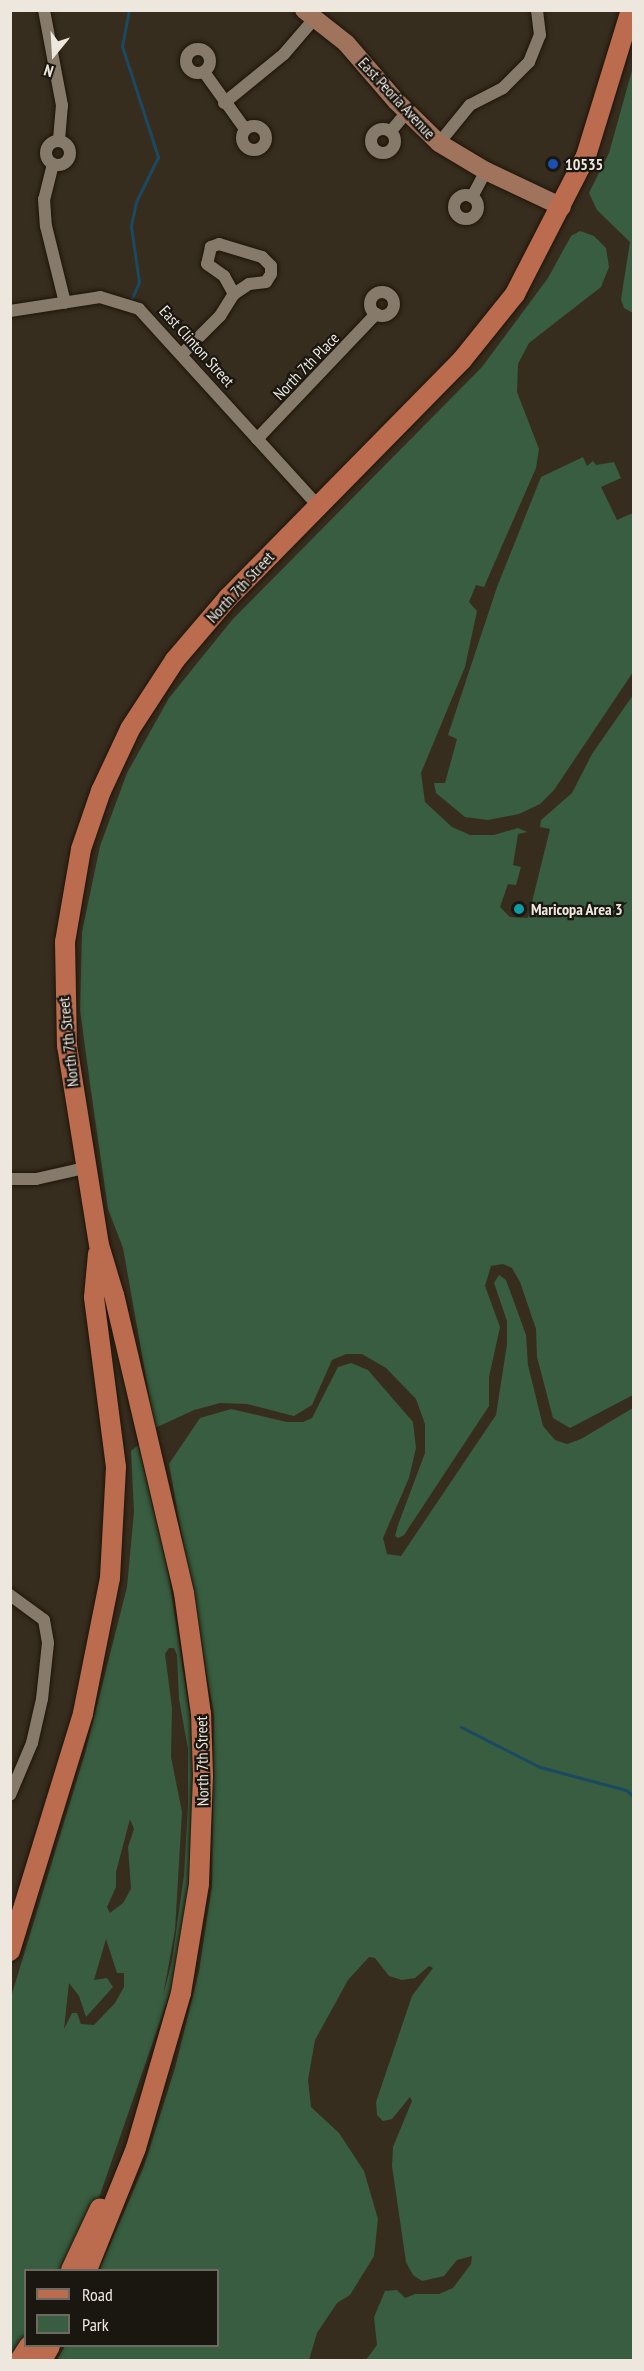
<!DOCTYPE html>
<html>
<head>
<meta charset="utf-8">
<style>
  body { margin:0 }
  #map { position:relative; width:644px; height:2371px; overflow:hidden; background:#372d1f; font-family:"PT Sans Narrow",sans-serif }
  div>[style] { position:absolute }
  .green>* { inset:0; background:#385d40 }
  .stream>* { height:3px; margin:-1.5px; padding:0 1.5px; transform-origin:1.5px; border-radius:1.5px; background:#1a4961 }
  .roads { filter:drop-shadow(0 0 2px #1e1508) drop-shadow(0 0 2px #1e1508) }
  .street>* { height:12px; margin:-6px; padding:0 6px; transform-origin:6px; border-radius:6px; background:#867b6b }
  .street>.ring { margin:-6px; padding:0; box-sizing:content-box; background:none; border:12px solid #867b6b; border-radius:50% }
  .secondary>* { height:18px; margin:-9px; padding:0 9px; transform-origin:9px; border-radius:9px; background:#a0735d }
  .primary>* { height:20px; margin:-10px; padding:0 10px; transform-origin:10px; border-radius:10px; background:#bb6b4e }
  .dots>* { width:16px; height:16px; translate:-50% -50%; box-sizing:border-box; border:3px solid #1a1610; border-radius:50% }
  span { translate:-50% -50%; white-space:nowrap; text-align:center; line-height:1.15; -webkit-text-stroke:4.5px #1a1610; paint-order:stroke }
  .street-label { font-size:16px; color:#ede7de }
  .poi-label { font-size:16px; color:#ede7de; font-weight:700 }
  .left { translate:0 -50%; text-align:left }
  .frame { position:absolute; inset:0; border:12px solid #ede7de; pointer-events:none }
  .legend { position:absolute; left:24px; top:2269px; width:195px; height:78px; box-sizing:border-box; background:#1a1610; border:2px solid #6e6a62; margin:0; padding:8px 10px; list-style:none; font-size:18px; color:#ede7de }
  .legend li { display:flex; align-items:center; gap:12px; height:30px }
  .legend b { width:30px; border:2px solid #6e6a62 }
  .north { position:absolute; left:24px; top:24px; width:60px; height:60px; -webkit-text-stroke:4px #1a1610; paint-order:stroke; rotate:198deg; font-size:16px; font-weight:700; line-height:24px; text-align:center; color:#ede7de }
  .north::after { content:''; display:block; margin:auto; width:21px; height:27px; background:#ede7de; clip-path:polygon(50% 0,100% 100%,50% 72%,0 100%) }
</style>
</head>
<body>
<div id="map">
  <div class="green">
    <i style="clip-path:polygon(633px 67px,634px 312px,633px 313px,624px 308px,621px 299px,630px 242px,597px 210px,589px 193px,609px 153px)"></i>
    <i style="clip-path:polygon(580px 231px,594px 236px,606px 248px,609px 267px,601px 287px,529px 343px,518px 364px,517px 392px,539px 449px,536px 468px,484px 587px,476px 585px,469px 602px,477px 611px,465px 667px,421px 773px,425px 802px,452px 827px,470px 835px,494px 835px,518px 828px,527px 832px,518px 834px,513px 865px,521px 867px,516px 885px,508px 884px,500px 907px,510px 917px,528px 918px,550px 829px,540px 827px,541px 820px,572px 793px,592px 754px,633px 695px,633px 1395px,570px 1428px,553px 1418px,537px 1357px,536px 1329px,520px 1282px,512px 1268px,503px 1264px,491px 1266px,485px 1286px,500px 1327px,489px 1377px,489px 1406px,404px 1535px,398px 1538px,395px 1536px,398px 1525px,425px 1453px,425px 1424px,416px 1399px,386px 1368px,362px 1354px,346px 1354px,332px 1360px,312px 1405px,294px 1416px,247px 1404px,220px 1403px,194px 1410px,155px 1428px,123px 1248px,108px 1209px,91px 1091px,80px 1010px,82px 932px,100px 846px,127px 773px,169px 698px,232px 620px,482px 367px,548px 278px,571px 236px)"></i>
    <i style="clip-path:polygon(583px 457px,587px 466px,593px 461px,596px 465px,614px 462px,621px 478px,601px 487px,617px 520px,633px 513px,633px 672px,554px 790px,540px 804px,519px 814px,488px 820px,465px 817px,436px 793px,434px 783px,445px 783px,457px 739px,448px 735px,497px 587px,541px 477px)"></i>
    <i style="clip-path:polygon(499px 1275px,506px 1280px,526px 1335px,528px 1365px,543px 1426px,555px 1440px,567px 1444px,581px 1439px,633px 1408px,633px 2360px,366px 2360px,377px 2345px,374px 2317px,385px 2291px,397px 2290px,405px 2298px,415px 2294px,439px 2294px,453px 2288px,471px 2264px,472px 2256px,457px 2260px,444px 2276px,422px 2281px,413px 2275px,406px 2262px,392px 2166px,393px 2147px,412px 2101px,410px 2097px,392px 2119px,383px 2121px,377px 2115px,376px 2102px,412px 1996px,433px 1968px,429px 1966px,415px 1978px,402px 1980px,389px 1976px,375px 1958px,369px 1957px,348px 1980px,315px 2040px,308px 2080px,311px 2107px,339px 2133px,364px 2171px,378px 2219px,374px 2256px,350px 2295px,337px 2303px,317px 2333px,309px 2360px,57px 2360px,65px 2346px,218px 2346px,218px 2270px,99px 2270px,144px 2166px,175px 2068px,199px 1971px,212px 1886px,214px 1715px,169px 1464px,200px 1418px,231px 1409px,287px 1422px,303px 1422px,312px 1418px,338px 1367px,351px 1363px,368px 1370px,413px 1422px,416px 1448px,409px 1478px,383px 1538px,387px 1554px,401px 1556px,496px 1415px,507px 1344px,507px 1321px,494px 1283px)"></i>
    <i style="clip-path:polygon(evenodd,138px 1445px,167px 1565px,193px 1736px,194px 1819px,190px 1890px,173px 1984px,93px 2215px,65px 2270px,26px 2270px,25px 2342px,11px 2360px,11px 1997px,85px 1753px,127px 1587px,134px 1512px,131px 1451px,138px 1445px,169px 1648px,174px 1648px,177px 1655px,179px 1699px,188px 1749px,188px 1805px,184px 1875px,172px 1961px,163px 1996px,175px 1930px,182px 1812px,171px 1757px,172px 1708px,165px 1654px,169px 1648px,138px 1445px,130px 1819px,134px 1829px,128px 1847px,131px 1889px,123px 1903px,110px 1913px,107px 1907px,116px 1887px,116px 1872px,130px 1819px,138px 1445px,106px 1939px,117px 1973px,124px 1973px,124px 1987px,115px 2003px,94px 2025px,81px 2024px,77px 2013px,72px 2013px,64px 2029px,69px 1983px,79px 1996px,86px 2017px,113px 1987px,107px 1978px,94px 1980px,106px 1939px)"></i>
  </div>
  <div class="stream">
    <i style="left:129px;top:10px;width:37px;rotate:101deg"></i>
    <i style="left:122px;top:46px;width:117px;rotate:72deg"></i>
    <i style="left:158px;top:157px;width:50px;rotate:116.1deg"></i>
    <i style="left:136px;top:202px;width:25px;rotate:102deg"></i>
    <i style="left:131px;top:226px;width:57px;rotate:81.9deg"></i>
    <i style="left:139px;top:282px;width:23px;rotate:113deg"></i>
    <i style="left:461px;top:1727px;width:89px;rotate:26.9deg"></i>
    <i style="left:540px;top:1767px;width:89px;rotate:15deg"></i>
    <i style="left:626px;top:1790px;width:11px;rotate:41deg"></i>
  </div>
  <div class="roads">
    <div class="street">
      <i style="left:44px;top:10px;width:97px;rotate:79.3deg"></i>
      <i style="left:62px;top:105px;width:35px;rotate:95deg"></i>
      <i class="ring" style="left:186px;top:49px;width:12px;height:12px"></i>
      <i style="left:204px;top:72px;width:70px;rotate:54.3deg"></i>
      <i style="left:224px;top:103px;width:77px;rotate:-39.2deg"></i>
      <i style="left:284px;top:54px;width:48px;rotate:-49.3deg"></i>
      <i class="ring" style="left:242px;top:126px;width:12px;height:12px"></i>
      <i class="ring" style="left:371px;top:129px;width:12px;height:12px"></i>
      <i style="left:391px;top:131px;width:25px;rotate:-50deg"></i>
      <i class="ring" style="left:46px;top:141px;width:12px;height:12px"></i>
      <i style="left:439px;top:143px;width:49px;rotate:-50.8deg"></i>
      <i style="left:470px;top:105px;width:37px;rotate:-27deg"></i>
      <i style="left:503px;top:88px;width:37px;rotate:-45deg"></i>
      <i style="left:529px;top:62px;width:29px;rotate:-68deg"></i>
      <i style="left:540px;top:35px;width:25px;rotate:-97deg"></i>
      <i style="left:53px;top:164px;width:36px;rotate:104deg"></i>
      <i style="left:44px;top:199px;width:27px;rotate:86deg"></i>
      <i style="left:46px;top:226px;width:79px;rotate:76.1deg"></i>
      <i class="ring" style="left:454px;top:195px;width:12px;height:12px"></i>
      <i style="left:472px;top:197px;width:30px;rotate:-62deg"></i>
      <i class="ring" style="left:370px;top:292px;width:12px;height:12px"></i>
      <i style="left:10px;top:311px;width:91px;rotate:-8.8deg"></i>
      <i style="left:100px;top:297px;width:41px;rotate:17.1deg"></i>
      <i style="left:139px;top:309px;width:266px;rotate:47.7deg"></i>
      <i style="left:182px;top:354px;width:54px;rotate:-45deg"></i>
      <i style="left:220px;top:316px;width:26px;rotate:-58deg"></i>
      <i style="left:234px;top:294px;width:18px;rotate:-34deg"></i>
      <i style="left:249px;top:284px;width:17px;rotate:-7deg"></i>
      <i style="left:266px;top:282px;width:9px;rotate:-58deg"></i>
      <i style="left:271px;top:274px;width:8px;rotate:-90deg"></i>
      <i style="left:271px;top:266px;width:13px;rotate:-135deg"></i>
      <i style="left:262px;top:257px;width:45px;rotate:-163.2deg"></i>
      <i style="left:219px;top:244px;width:9px;rotate:159deg"></i>
      <i style="left:211px;top:247px;width:17px;rotate:103deg"></i>
      <i style="left:207px;top:264px;width:21px;rotate:35deg"></i>
      <i style="left:224px;top:276px;width:21px;rotate:61deg"></i>
      <i style="left:257px;top:439px;width:173px;rotate:-46.4deg"></i>
      <i style="left:10px;top:1179px;width:26px"></i>
      <i style="left:36px;top:1179px;width:50px;rotate:-12.7deg"></i>
      <i style="left:10px;top:1595px;width:42px;rotate:36.3deg"></i>
      <i style="left:44px;top:1620px;width:23px;rotate:80deg"></i>
      <i style="left:48px;top:1643px;width:56px;rotate:96.1deg"></i>
      <i style="left:42px;top:1699px;width:45px;rotate:102.8deg"></i>
      <i style="left:32px;top:1743px;width:56px;rotate:112.9deg"></i>
    </div>
    <div class="secondary">
      <i style="left:304px;top:10px;width:53px;rotate:38.2deg"></i>
      <i style="left:346px;top:43px;width:77px;rotate:49.2deg"></i>
      <i style="left:396px;top:101px;width:60px;rotate:44.3deg"></i>
      <i style="left:439px;top:143px;width:55px;rotate:30.8deg"></i>
      <i style="left:486px;top:171px;width:84px;rotate:25.3deg"></i>
    </div>
    <div class="primary">
      <i style="left:10px;top:1951px;width:249px;rotate:-72.9deg"></i>
      <i style="left:83px;top:1713px;width:138px;rotate:-78.7deg"></i>
      <i style="left:110px;top:1578px;width:111px;rotate:-86.9deg"></i>
      <i style="left:116px;top:1467px;width:171px;rotate:-97.4deg"></i>
      <i style="left:94px;top:1297px;width:43px;rotate:-84.7deg"></i>
      <i style="left:71px;top:2270px;width:68px;rotate:-64.9deg"></i>
      <i style="left:87px;top:2270px;width:131px;rotate:-68.1deg"></i>
      <i style="left:136px;top:2148px;width:161px;rotate:-73.8deg"></i>
      <i style="left:181px;top:1993px;width:110px;rotate:-80.6deg"></i>
      <i style="left:199px;top:1884px;width:108px;rotate:-87.9deg"></i>
      <i style="left:203px;top:1776px;width:62px;rotate:-91.8deg"></i>
      <i style="left:201px;top:1714px;width:122px;rotate:-98deg"></i>
      <i style="left:184px;top:1593px;width:306px;rotate:-103.2deg"></i>
      <i style="left:114px;top:1295px;width:52px;rotate:-106.7deg"></i>
      <i style="left:99px;top:1245px;width:202px;rotate:-99.1deg"></i>
      <i style="left:67px;top:1046px;width:104px;rotate:-91.1deg"></i>
      <i style="left:65px;top:942px;width:94px;rotate:-80.2deg"></i>
      <i style="left:81px;top:849px;width:61px;rotate:-71deg"></i>
      <i style="left:101px;top:791px;width:68px;rotate:-64.9deg"></i>
      <i style="left:130px;top:729px;width:82px;rotate:-56.9deg"></i>
      <i style="left:175px;top:660px;width:82px;rotate:-49.5deg"></i>
      <i style="left:228px;top:598px;width:334px;rotate:-45.5deg"></i>
      <i style="left:462px;top:360px;width:85px;rotate:-51.2deg"></i>
      <i style="left:515px;top:294px;width:155px;rotate:-62.8deg"></i>
      <i style="left:586px;top:156px;width:153px;rotate:-72.9deg"></i>
      <i style="left:20px;top:2360px;width:17px;rotate:-57deg"></i>
      <i style="left:42px;top:2360px;width:16px;rotate:-60deg"></i>
    </div>
  </div>
  <div class="dots">
    <i style="left:553px;top:164px;background:#1a4fb4"></i>
    <i style="left:519px;top:909px;background:#0f9aa8"></i>
  </div>
  <div class="street-label">
    <span style="left:397px;top:98px;rotate:47deg">East Peoria Avenue</span>
    <span style="left:197px;top:346px;rotate:48deg">East Clinton Street</span>
    <span style="left:306px;top:366px;rotate:-46deg">North 7th Place</span>
    <span style="left:240px;top:587px;rotate:-47deg">North 7th Street</span>
    <span style="left:68px;top:1042px;rotate:-96deg">North 7th Street</span>
    <span style="left:202px;top:1761px;rotate:-91deg">North 7th Street</span>
  </div>
  <div class="poi-label">
    <span class="left" style="left:565px;top:164px">10535</span>
    <span class="left" style="left:531px;top:909px">Maricopa Area 3</span>
  </div>
  <div class="frame"></div>
  <ul class="legend">
  <li><b style="height:8px;background:#bb6b4e"></b>Road</li>
  <li><b style="height:16px;background:#385d40"></b>Park</li>
  </ul>
  <div class="north">N</div>
</div>
</body>
</html>
